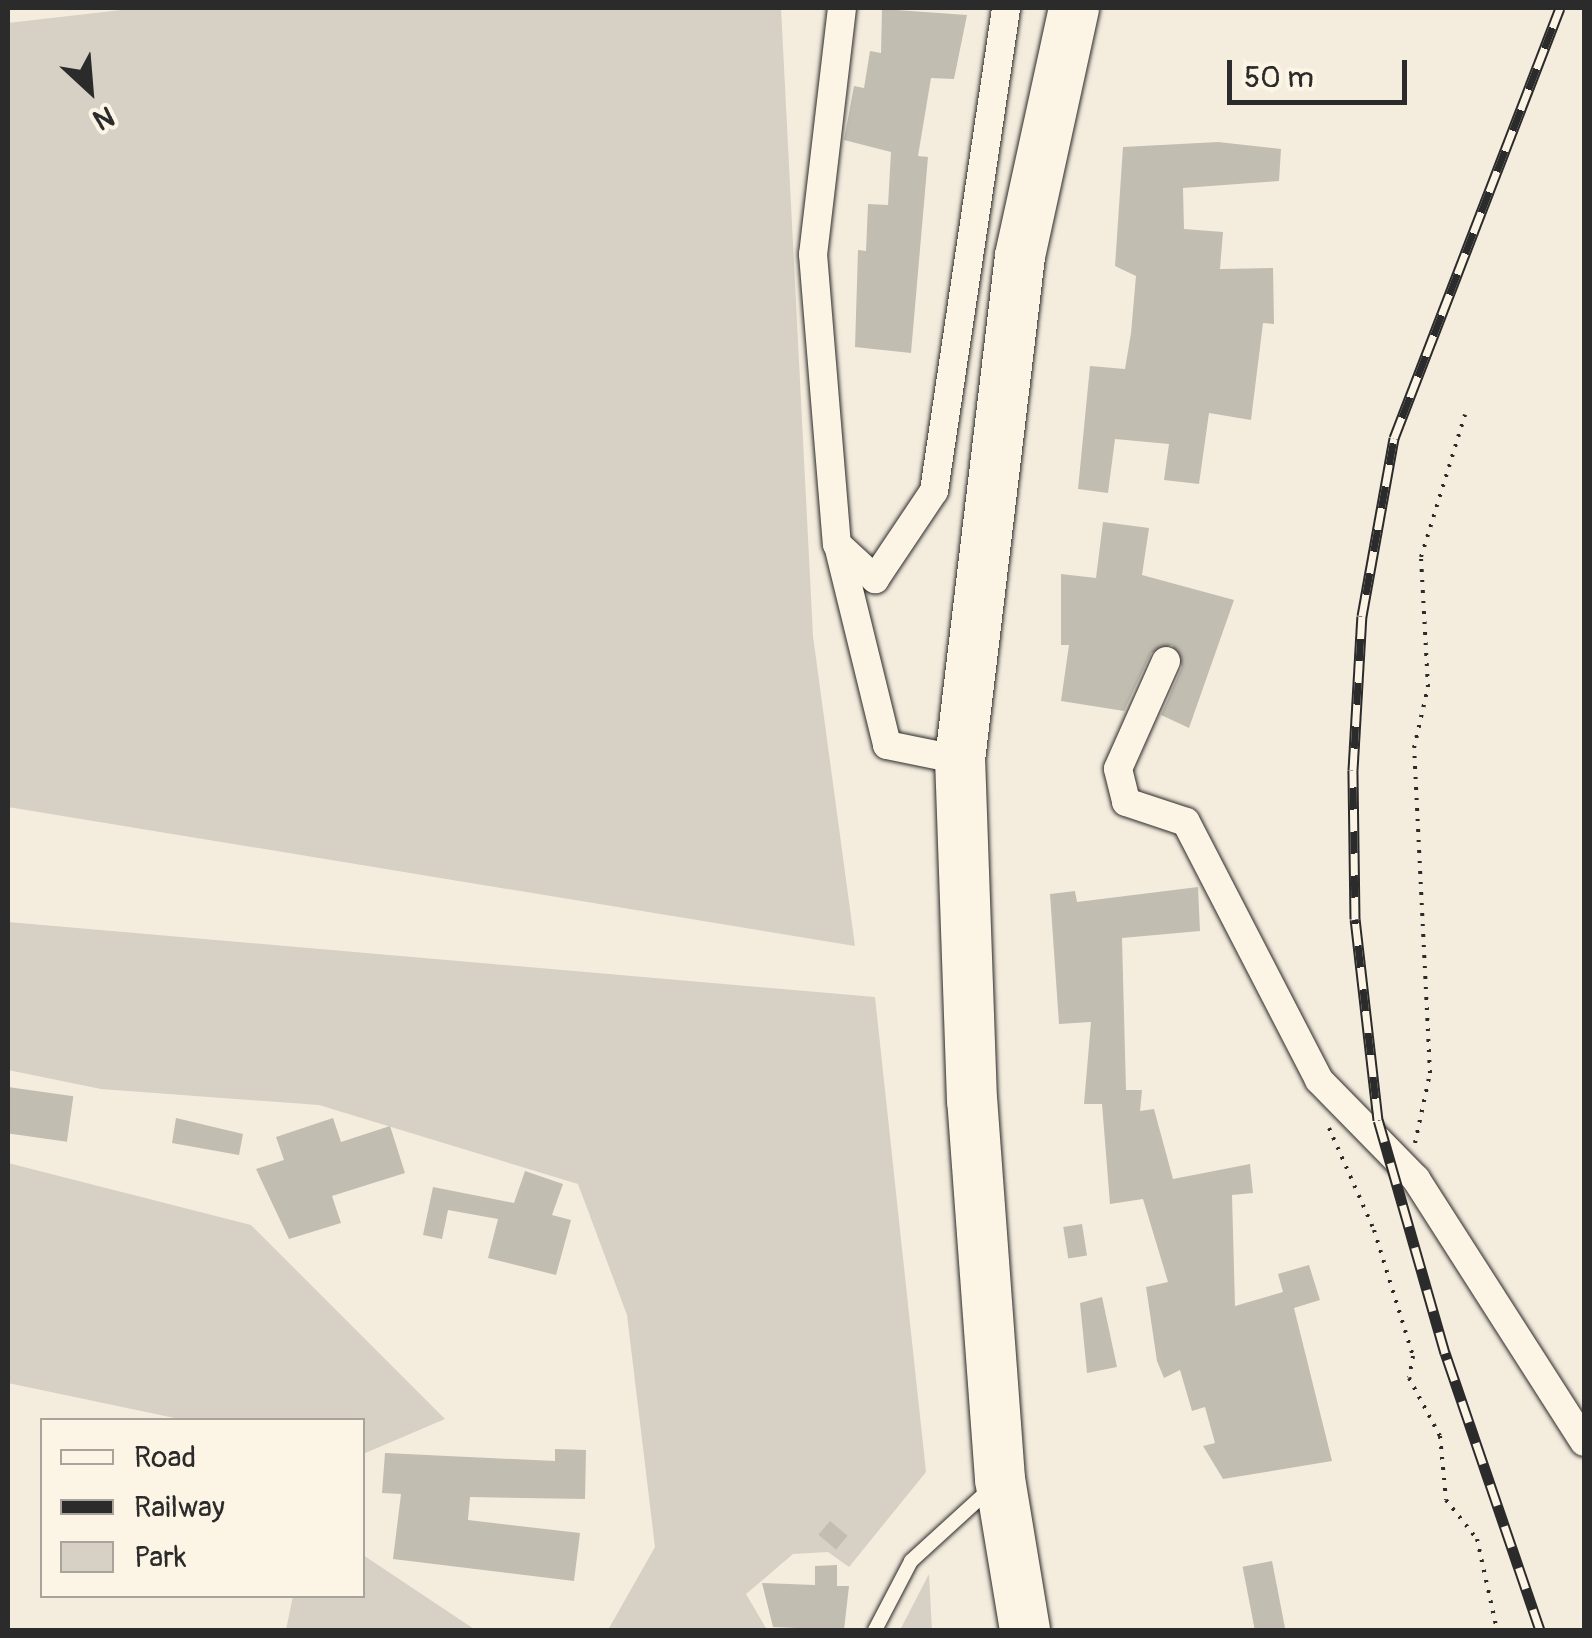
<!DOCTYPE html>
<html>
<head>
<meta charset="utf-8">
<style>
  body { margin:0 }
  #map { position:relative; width:1592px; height:1638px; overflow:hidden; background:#f4edde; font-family:Pangolin,sans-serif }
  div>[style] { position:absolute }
  .green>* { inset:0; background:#d6d1c4 }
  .building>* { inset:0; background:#c2bdb1; transform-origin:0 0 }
  .path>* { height:4px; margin-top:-2px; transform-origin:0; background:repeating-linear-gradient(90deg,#2b2b2b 0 2.5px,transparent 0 10.5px) }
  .roads { filter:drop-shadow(0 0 2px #2b2b2b) drop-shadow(0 0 2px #2b2b2b) }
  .lane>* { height:14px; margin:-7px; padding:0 7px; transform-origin:7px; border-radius:7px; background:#fcf5e5 }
  .street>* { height:28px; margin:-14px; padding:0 14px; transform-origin:14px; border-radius:14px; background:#fcf5e5 }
  .highway>* { height:50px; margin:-25px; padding:0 25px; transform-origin:25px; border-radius:25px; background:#fcf5e5 }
  .rail>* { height:11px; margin-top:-5.5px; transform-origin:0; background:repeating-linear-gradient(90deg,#fcf5e5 0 22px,#2b2b2b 0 44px); box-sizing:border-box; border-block:2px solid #2b2b2b }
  span { translate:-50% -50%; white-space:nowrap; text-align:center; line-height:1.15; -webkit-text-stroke:8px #fcf5e5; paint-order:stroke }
  .frame { position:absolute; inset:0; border:10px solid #2b2b2b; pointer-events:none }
  .legend { position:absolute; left:40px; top:1418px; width:325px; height:180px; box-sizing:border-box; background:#fcf5e5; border:2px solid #a8a49b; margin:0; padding:12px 18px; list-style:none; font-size:30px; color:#2b2b2b }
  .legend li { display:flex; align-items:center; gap:20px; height:50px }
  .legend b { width:50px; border:2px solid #a8a49b }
  .north { position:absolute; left:40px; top:40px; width:100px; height:100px; -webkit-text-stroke:8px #fcf5e5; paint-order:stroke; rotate:154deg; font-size:28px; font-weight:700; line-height:40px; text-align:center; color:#2b2b2b }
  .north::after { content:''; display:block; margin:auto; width:35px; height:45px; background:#2b2b2b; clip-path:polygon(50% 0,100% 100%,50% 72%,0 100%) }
  .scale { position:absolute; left:1227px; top:60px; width:180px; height:45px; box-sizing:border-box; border:5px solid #2b2b2b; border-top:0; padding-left:12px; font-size:30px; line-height:35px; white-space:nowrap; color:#2b2b2b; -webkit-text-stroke:8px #fcf5e5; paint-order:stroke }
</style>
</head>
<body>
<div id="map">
  <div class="green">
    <i style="clip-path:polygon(781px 8px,813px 636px,855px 946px,8px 807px,8px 23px,121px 10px)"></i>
    <i style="clip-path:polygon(8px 922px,875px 997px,926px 1472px,849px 1567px,828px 1552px,793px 1554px,746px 1594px,767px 1630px,608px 1630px,655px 1547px,627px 1315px,578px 1184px,319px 1105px,101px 1089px,8px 1070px)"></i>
    <i style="clip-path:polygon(8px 1163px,251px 1225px,445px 1419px,363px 1454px,362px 1420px,184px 1420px,8px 1383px)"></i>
    <i style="clip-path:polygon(363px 1555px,474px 1629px,477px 1630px,286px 1630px,293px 1596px,362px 1596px)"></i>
    <i style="clip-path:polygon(929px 1574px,932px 1630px,900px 1630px)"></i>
  </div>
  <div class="building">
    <i style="clip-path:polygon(882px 9px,967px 15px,954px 79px,931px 78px,918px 156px,928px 157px,911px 353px,855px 347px,858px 250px,866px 251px,868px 204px,888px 205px,891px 152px,844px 140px,854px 86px,864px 88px,870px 51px,881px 53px)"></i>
    <i style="clip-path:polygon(1218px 142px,1281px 149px,1279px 181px,1183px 188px,1184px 229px,1223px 232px,1220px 269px,1273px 268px,1274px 324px,1263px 323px,1251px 420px,1209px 413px,1199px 484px,1164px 480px,1169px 444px,1115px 439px,1108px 493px,1078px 489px,1090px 366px,1125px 369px,1131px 333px,1136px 276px,1115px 266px,1123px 147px)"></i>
    <i style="clip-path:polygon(1103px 522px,1149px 528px,1142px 575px,1234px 600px,1189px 728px,1161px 715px,1182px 667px,1172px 645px,1151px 653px,1124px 711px,1061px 701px,1069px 645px,1061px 645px,1061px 574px,1096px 578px)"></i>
    <i style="clip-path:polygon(1198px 887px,1200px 931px,1122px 938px,1126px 1090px,1142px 1090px,1140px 1111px,1154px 1109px,1173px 1179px,1250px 1164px,1253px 1193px,1232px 1195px,1235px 1306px,1283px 1292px,1278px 1274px,1309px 1265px,1320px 1300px,1294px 1308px,1332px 1461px,1223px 1479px,1203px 1446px,1215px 1443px,1205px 1407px,1192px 1411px,1180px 1370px,1164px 1378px,1157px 1361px,1146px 1287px,1168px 1282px,1143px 1199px,1110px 1204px,1102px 1104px,1084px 1104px,1091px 1022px,1059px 1024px,1050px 894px,1075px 891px,1077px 902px)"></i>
    <i style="left:8px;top:1087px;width:66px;height:46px;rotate:8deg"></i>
    <i style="clip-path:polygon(176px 1118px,243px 1134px,239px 1155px,172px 1143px)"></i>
    <i style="clip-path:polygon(333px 1118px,341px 1142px,390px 1126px,405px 1173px,332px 1196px,341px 1223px,289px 1239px,256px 1169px,284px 1160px,276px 1137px)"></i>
    <i style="clip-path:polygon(525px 1171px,563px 1184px,552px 1215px,571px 1220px,556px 1275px,488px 1258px,498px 1219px,448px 1210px,442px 1239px,423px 1235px,433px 1187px,514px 1203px)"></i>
    <i style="left:1082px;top:1224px;width:32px;height:19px;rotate:81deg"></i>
    <i style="clip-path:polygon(1102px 1297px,1117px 1367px,1087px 1373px,1080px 1303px)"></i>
    <i style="clip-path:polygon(555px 1449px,586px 1450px,585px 1499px,470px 1497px,468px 1520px,580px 1533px,574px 1581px,393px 1559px,401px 1494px,382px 1493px,385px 1453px,555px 1461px)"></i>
    <i style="left:830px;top:1521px;width:23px;height:18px;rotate:40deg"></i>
    <i style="left:1272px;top:1561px;width:70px;height:30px;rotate:79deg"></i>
    <i style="clip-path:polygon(837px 1565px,837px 1586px,849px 1586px,844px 1630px,773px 1627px,762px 1583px,815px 1585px,815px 1566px)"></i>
  </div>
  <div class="path">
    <i style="left:1329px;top:1128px;width:111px;rotate:66.2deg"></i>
    <i style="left:1374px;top:1230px;width:132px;rotate:72.8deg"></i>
    <i style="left:1413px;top:1356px;width:22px;rotate:100deg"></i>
    <i style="left:1409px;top:1378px;width:66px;rotate:61.9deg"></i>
    <i style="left:1440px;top:1436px;width:64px;rotate:84.6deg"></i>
    <i style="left:1446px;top:1500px;width:50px;rotate:51.5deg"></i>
    <i style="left:1477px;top:1539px;width:93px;rotate:77.6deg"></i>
    <i style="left:1415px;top:1143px;width:72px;rotate:-77.9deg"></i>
    <i style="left:1430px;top:1073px;width:325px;rotate:-92.8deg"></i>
    <i style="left:1414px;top:748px;width:63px;rotate:-77.1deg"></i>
    <i style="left:1428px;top:687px;width:130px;rotate:-93.1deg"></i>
    <i style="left:1421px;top:557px;width:149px;rotate:-72.8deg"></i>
  </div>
  <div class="roads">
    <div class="lane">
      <i style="left:875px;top:1630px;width:78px;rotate:-62.4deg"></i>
      <i style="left:911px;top:1561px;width:110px;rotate:-42.4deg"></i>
    </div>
    <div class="street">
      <i style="left:842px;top:8px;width:248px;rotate:96.7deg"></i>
      <i style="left:813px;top:254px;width:291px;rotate:85.3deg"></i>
      <i style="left:837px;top:544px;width:52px;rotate:42.6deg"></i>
      <i style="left:875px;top:579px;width:106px;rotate:-56.2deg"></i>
      <i style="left:934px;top:491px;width:488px;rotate:-81.5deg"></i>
      <i style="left:838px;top:545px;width:206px;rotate:76.2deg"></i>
      <i style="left:887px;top:745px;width:75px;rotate:11.6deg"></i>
      <i style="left:1166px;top:661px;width:118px;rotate:114deg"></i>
      <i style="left:1118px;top:769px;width:34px;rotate:76deg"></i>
      <i style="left:1126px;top:802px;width:63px;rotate:18.4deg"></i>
      <i style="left:1186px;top:822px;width:290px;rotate:62.7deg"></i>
      <i style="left:1319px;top:1080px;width:139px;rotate:45.6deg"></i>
      <i style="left:1416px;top:1179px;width:312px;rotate:57.4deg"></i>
    </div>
    <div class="highway">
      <i style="left:1025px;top:1630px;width:153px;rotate:-99.4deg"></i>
      <i style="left:1000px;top:1479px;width:379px;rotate:-94.2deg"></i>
      <i style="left:972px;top:1101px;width:341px;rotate:-92deg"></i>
      <i style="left:960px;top:760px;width:508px;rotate:-83.21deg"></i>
      <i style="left:1020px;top:256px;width:254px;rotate:-77.7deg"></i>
    </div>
  </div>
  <div class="rail">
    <i style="left:1540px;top:1630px;width:293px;rotate:-108.9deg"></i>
    <i style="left:1445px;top:1353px;width:242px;rotate:-106deg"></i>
    <i style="left:1378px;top:1120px;width:202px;rotate:-96.5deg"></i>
    <i style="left:1355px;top:919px;width:149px;rotate:-90.8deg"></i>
    <i style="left:1353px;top:770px;width:154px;rotate:-86.7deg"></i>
    <i style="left:1362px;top:616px;width:181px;rotate:-79.8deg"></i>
    <i style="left:1394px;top:438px;width:461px;rotate:-68.9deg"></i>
  </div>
  <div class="frame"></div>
  <ul class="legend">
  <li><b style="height:12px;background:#fcf5e5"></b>Road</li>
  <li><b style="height:12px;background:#2b2b2b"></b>Railway</li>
  <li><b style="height:28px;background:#d6d1c4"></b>Park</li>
  </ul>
  <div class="north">N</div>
  <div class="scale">50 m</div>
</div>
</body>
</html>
